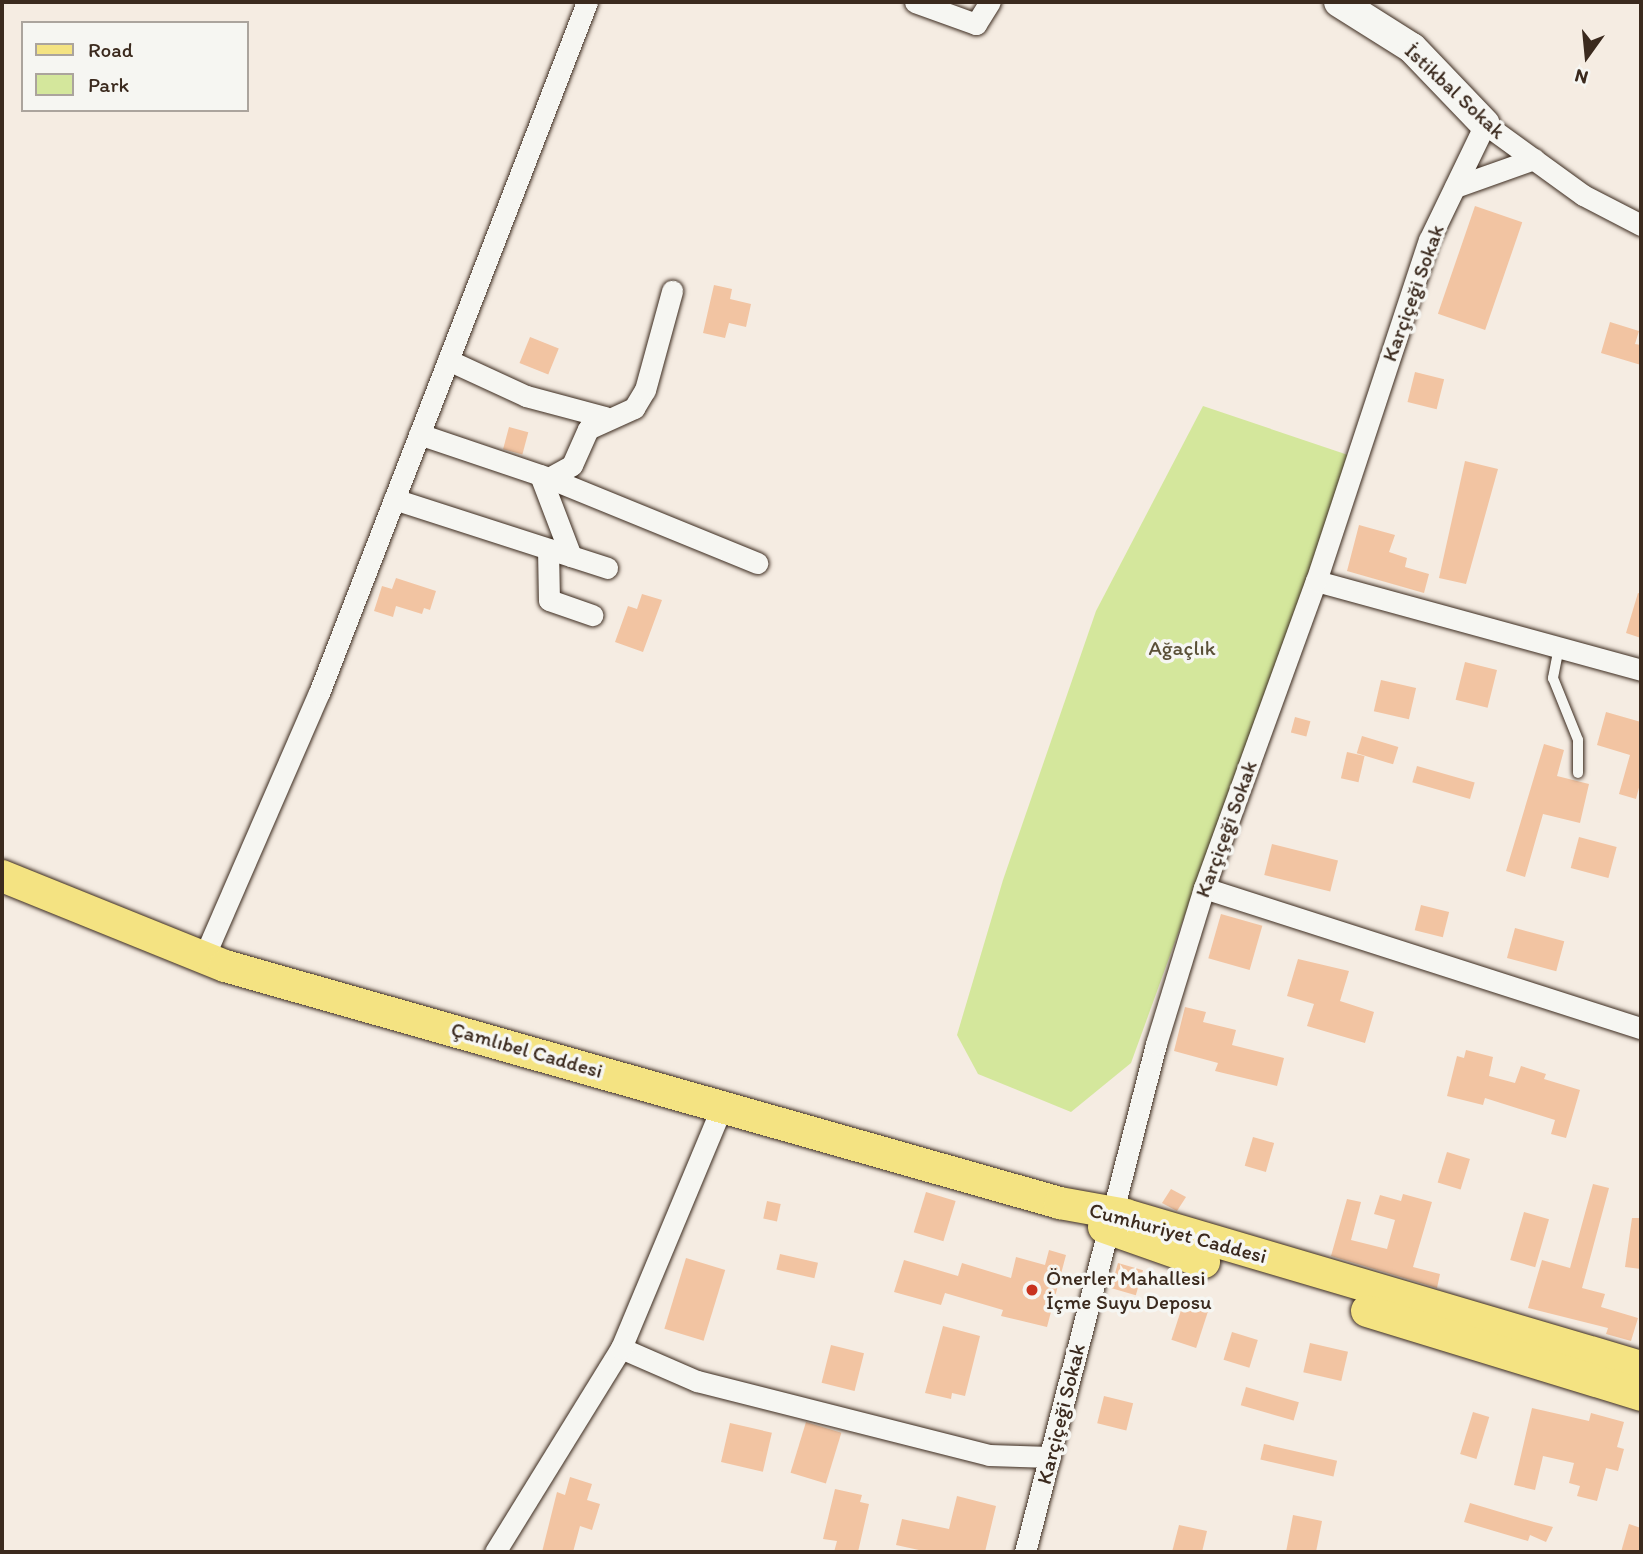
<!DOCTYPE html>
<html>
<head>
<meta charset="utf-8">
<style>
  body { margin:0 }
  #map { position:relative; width:1643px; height:1554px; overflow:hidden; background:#f5ece2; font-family:Itim,sans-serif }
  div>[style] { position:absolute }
  .green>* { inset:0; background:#d4e79c }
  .building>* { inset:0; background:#f2c4a2; transform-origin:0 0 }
  .roads { filter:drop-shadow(0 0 2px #3b2a1e) drop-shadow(0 0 2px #3b2a1e) }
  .lane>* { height:10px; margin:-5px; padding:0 5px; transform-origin:5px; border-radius:5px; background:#f6f6f2 }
  .street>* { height:21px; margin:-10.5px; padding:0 10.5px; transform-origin:10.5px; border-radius:10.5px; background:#f6f6f2 }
  .secondary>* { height:30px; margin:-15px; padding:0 15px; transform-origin:15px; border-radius:15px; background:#f6f6f2 }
  .primary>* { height:32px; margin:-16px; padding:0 16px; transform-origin:16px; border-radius:16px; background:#f4e382 }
  .dots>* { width:19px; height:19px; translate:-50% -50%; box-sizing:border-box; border:4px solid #f6f6f2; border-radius:50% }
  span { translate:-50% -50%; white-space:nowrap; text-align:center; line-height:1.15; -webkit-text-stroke:7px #f6f6f2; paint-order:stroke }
  .street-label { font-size:21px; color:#3b2a1e }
  .park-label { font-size:21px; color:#5a5037 }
  .poi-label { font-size:21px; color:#3b2a1e }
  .left { translate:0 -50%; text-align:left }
  .frame { position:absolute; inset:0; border:4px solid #3b2a1e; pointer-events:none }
  .legend { position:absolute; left:21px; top:21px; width:228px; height:91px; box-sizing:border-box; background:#f6f6f2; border:2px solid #aba49d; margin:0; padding:9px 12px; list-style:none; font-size:21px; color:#3b2a1e }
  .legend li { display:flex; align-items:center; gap:14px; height:35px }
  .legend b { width:35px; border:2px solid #aba49d }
  .north { position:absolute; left:1552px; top:21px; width:70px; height:70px; -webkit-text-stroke:5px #f6f6f2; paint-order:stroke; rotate:195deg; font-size:19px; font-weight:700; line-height:28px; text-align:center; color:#3b2a1e }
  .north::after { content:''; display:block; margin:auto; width:24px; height:32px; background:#3b2a1e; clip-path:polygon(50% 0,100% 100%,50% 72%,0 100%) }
</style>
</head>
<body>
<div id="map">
  <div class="green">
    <i style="clip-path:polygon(1203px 406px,1351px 456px,1131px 1063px,1071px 1112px,978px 1074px,957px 1035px,1003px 880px,1096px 611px)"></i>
  </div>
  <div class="building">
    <i style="left:1475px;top:206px;width:50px;height:114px;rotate:19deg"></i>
    <i style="clip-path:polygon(714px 285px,732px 289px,730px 299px,751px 304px,746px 327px,729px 323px,725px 338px,703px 333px)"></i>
    <i style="clip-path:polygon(1610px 322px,1639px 331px,1635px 344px,1641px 345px,1641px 365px,1601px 353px)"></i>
    <i style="left:530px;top:337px;width:31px;height:28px;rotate:22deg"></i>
    <i style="left:1415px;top:372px;width:30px;height:31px;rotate:14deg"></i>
    <i style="left:509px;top:427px;width:20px;height:23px;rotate:15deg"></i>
    <i style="clip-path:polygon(1465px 461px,1498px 469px,1466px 584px,1439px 578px)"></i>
    <i style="clip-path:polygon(1359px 525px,1395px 535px,1389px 552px,1407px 558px,1405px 567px,1429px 574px,1424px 593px,1347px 571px)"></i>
    <i style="clip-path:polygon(396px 578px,436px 591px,430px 610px,424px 608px,422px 614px,396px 606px,393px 617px,374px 611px,382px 586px,392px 589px)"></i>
    <i style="clip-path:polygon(1638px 593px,1641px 594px,1641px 638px,1626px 633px)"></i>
    <i style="clip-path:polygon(642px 594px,662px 600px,643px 652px,615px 642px,628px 606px,637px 609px)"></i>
    <i style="left:1465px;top:662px;width:33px;height:39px;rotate:14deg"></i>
    <i style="left:1381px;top:680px;width:36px;height:32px;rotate:13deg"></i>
    <i style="clip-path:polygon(1606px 712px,1641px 722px,1641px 780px,1636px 799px,1619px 794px,1630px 755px,1597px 745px)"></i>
    <i style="left:1295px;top:717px;width:16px;height:16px;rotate:15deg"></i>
    <i style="left:1362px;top:736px;width:38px;height:18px;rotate:17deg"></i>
    <i style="clip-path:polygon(1544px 744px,1564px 750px,1557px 776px,1589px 784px,1580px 823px,1543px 814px,1525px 877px,1506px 871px)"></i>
    <i style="left:1347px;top:752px;width:18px;height:27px;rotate:13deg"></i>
    <i style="left:1417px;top:766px;width:60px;height:17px;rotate:16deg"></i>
    <i style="left:1579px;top:837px;width:39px;height:32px;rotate:15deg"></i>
    <i style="left:1272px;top:844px;width:68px;height:32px;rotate:14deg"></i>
    <i style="left:1421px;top:905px;width:29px;height:26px;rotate:14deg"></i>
    <i style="left:1221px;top:914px;width:43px;height:46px;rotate:16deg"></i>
    <i style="left:1515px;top:928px;width:51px;height:31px;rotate:15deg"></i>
    <i style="clip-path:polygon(1298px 959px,1349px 971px,1340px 1001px,1374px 1012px,1365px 1043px,1307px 1026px,1314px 1004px,1287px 996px)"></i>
    <i style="clip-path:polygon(1185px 1007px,1206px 1012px,1203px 1022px,1236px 1030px,1232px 1045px,1284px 1058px,1277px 1086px,1215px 1071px,1218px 1063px,1174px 1051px)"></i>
    <i style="clip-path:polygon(1466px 1050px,1493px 1057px,1489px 1076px,1515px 1083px,1521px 1066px,1546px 1074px,1544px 1079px,1580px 1090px,1566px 1138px,1551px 1134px,1555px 1120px,1485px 1098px,1483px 1105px,1447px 1096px,1457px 1056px,1464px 1058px)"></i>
    <i style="left:1253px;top:1137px;width:22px;height:30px;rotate:16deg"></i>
    <i style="left:1447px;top:1152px;width:24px;height:32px;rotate:17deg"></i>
    <i style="clip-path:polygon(1593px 1184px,1609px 1188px,1582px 1288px,1605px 1294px,1601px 1307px,1638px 1318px,1631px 1341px,1606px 1334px,1608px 1328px,1528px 1308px,1542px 1260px,1570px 1268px)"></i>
    <i style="clip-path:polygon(1171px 1189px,1186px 1197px,1177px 1211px,1162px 1203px)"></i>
    <i style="left:926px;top:1192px;width:31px;height:42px;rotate:17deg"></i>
    <i style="clip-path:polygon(1403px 1194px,1432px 1202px,1413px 1267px,1440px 1274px,1437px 1288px,1331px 1256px,1347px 1199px,1361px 1202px,1351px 1240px,1387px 1249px,1395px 1220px,1374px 1214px,1380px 1195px,1401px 1201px)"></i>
    <i style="left:767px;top:1201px;width:14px;height:18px;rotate:12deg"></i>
    <i style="left:1524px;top:1212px;width:26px;height:50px;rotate:16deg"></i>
    <i style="clip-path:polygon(1632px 1218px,1641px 1218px,1641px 1269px,1625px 1267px)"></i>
    <i style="clip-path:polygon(1049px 1250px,1066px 1255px,1047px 1327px,1001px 1316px,1003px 1310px,945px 1293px,941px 1305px,894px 1292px,904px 1260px,958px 1276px,962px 1263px,1011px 1278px,1016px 1257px,1045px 1265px)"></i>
    <i style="left:780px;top:1254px;width:39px;height:16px;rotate:13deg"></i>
    <i style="left:686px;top:1258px;width:41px;height:74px;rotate:17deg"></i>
    <i style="left:1118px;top:1263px;width:26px;height:26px;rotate:16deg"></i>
    <i style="left:1185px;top:1298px;width:26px;height:44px;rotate:18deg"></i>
    <i style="clip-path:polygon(943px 1326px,980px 1336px,965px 1396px,952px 1393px,951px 1399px,925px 1393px)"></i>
    <i style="left:1232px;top:1332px;width:27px;height:29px;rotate:17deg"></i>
    <i style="left:1310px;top:1343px;width:39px;height:30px;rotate:13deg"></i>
    <i style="left:831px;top:1345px;width:34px;height:39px;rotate:14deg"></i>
    <i style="left:1246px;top:1387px;width:55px;height:19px;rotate:16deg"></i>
    <i style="left:1104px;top:1396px;width:30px;height:28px;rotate:14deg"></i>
    <i style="clip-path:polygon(1532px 1408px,1589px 1421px,1591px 1413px,1624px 1422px,1617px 1447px,1624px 1449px,1618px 1471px,1606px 1468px,1597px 1501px,1577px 1496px,1580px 1486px,1569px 1483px,1574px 1463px,1543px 1456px,1535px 1490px,1514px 1485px)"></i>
    <i style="left:1473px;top:1412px;width:17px;height:44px;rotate:17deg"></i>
    <i style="left:806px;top:1422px;width:37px;height:53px;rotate:17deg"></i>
    <i style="left:730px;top:1423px;width:43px;height:40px;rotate:13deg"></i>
    <i style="left:1264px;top:1444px;width:75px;height:16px;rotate:13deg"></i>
    <i style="clip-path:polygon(570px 1477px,592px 1484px,587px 1500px,600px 1504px,592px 1530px,580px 1526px,573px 1552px,542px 1552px,557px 1492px,565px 1495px)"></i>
    <i style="clip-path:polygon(835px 1489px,862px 1495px,860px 1502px,869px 1504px,858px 1552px,834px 1552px,837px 1541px,823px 1539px)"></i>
    <i style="clip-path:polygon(957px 1496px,996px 1506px,985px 1552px,928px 1552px,896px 1545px,902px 1519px,949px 1529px)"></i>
    <i style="clip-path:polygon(1470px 1503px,1534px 1522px,1553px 1527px,1546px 1542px,1530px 1535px,1528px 1541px,1464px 1522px)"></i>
    <i style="clip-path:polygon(1293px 1515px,1322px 1521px,1316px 1552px,1286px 1552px)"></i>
    <i style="clip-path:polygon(1629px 1524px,1641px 1528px,1641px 1552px,1621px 1552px)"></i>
    <i style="clip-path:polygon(1179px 1525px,1207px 1531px,1202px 1552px,1172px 1552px)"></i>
  </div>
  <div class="roads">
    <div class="lane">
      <i style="left:1559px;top:647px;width:32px;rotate:101deg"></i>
      <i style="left:1553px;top:678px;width:67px;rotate:68deg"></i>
      <i style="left:1578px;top:740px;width:33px;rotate:90deg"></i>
    </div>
    <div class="street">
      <i style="left:915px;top:2px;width:65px;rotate:19.8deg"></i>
      <i style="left:976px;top:24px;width:26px;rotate:-58deg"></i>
      <i style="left:1455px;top:187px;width:84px;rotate:-19.5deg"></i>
      <i style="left:448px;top:360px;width:86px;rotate:24.8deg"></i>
      <i style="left:526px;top:396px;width:82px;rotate:14.9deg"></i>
      <i style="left:419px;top:434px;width:137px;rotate:18.7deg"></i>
      <i style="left:549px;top:478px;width:225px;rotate:22.2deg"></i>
      <i style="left:540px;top:475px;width:87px;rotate:69.1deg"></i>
      <i style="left:549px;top:478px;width:26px;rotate:-29deg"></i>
      <i style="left:572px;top:465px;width:39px;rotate:-66deg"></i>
      <i style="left:588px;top:429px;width:51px;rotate:-24.5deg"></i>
      <i style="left:634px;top:408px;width:21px;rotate:-59deg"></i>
      <i style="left:645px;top:390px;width:103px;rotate:-74.7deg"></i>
      <i style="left:394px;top:499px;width:224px;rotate:17.9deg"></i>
      <i style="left:548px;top:549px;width:51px;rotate:88.9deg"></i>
      <i style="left:549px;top:600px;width:46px;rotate:19.2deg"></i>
      <i style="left:1316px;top:581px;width:337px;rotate:15.3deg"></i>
      <i style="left:1204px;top:888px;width:459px;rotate:17.8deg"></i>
      <i style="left:204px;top:957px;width:288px;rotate:-66.5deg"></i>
      <i style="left:319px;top:693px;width:741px;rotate:-68.8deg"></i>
      <i style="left:621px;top:1348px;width:83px;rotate:23.5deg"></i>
      <i style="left:697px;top:1381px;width:301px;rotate:14.2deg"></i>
      <i style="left:989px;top:1455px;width:61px;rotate:1.9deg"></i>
      <i style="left:495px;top:1552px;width:240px;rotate:-58.3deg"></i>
      <i style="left:621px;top:1348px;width:264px;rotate:-67.3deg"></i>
      <i style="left:1025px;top:1552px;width:525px;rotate:-75.54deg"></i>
      <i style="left:1156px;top:1044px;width:163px;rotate:-72.9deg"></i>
      <i style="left:1204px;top:888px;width:327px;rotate:-70deg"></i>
      <i style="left:1316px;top:581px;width:359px;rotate:-71.7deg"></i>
      <i style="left:1429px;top:240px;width:129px;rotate:-64.2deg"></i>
      <i style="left:1485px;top:124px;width:121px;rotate:35.9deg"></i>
      <i style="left:1583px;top:195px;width:65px;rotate:27.3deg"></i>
    </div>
    <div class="secondary">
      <i style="left:1339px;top:2px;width:86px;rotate:32.2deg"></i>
      <i style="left:1412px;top:48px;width:105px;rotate:46.2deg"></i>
    </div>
    <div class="primary">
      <i style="left:2px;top:876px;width:240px;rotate:22deg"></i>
      <i style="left:225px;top:966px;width:868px;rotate:15.85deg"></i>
      <i style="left:1060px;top:1203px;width:67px;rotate:10.3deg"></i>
      <i style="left:1126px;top:1215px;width:537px;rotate:16.44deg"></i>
      <i style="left:1104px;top:1227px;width:106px;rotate:19.3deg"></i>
      <i style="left:1367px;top:1311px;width:287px;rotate:17deg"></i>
    </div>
  </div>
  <div class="dots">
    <i style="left:1032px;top:1290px;background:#c8321e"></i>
  </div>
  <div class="street-label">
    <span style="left:1455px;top:91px;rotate:43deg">İstikbal Sokak</span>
    <span style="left:1413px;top:293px;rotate:-70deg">Karçiçeği Sokak</span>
    <span style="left:1226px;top:829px;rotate:-70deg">Karçiçeği Sokak</span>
    <span style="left:527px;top:1050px;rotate:16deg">Çamlıbel Caddesi</span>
    <span style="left:1178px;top:1233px;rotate:15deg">Cumhuriyet Caddesi</span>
    <span style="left:1061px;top:1414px;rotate:-76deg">Karçiçeği Sokak</span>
  </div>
  <div class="park-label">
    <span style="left:1182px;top:648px">Ağaçlık</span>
  </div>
  <div class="poi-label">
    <span class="left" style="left:1046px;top:1290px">Önerler Mahallesi<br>İçme Suyu Deposu</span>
  </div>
  <div class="frame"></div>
  <ul class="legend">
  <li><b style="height:9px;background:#f4e382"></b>Road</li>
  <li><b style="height:19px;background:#d4e79c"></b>Park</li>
  </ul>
  <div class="north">N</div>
</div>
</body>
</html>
